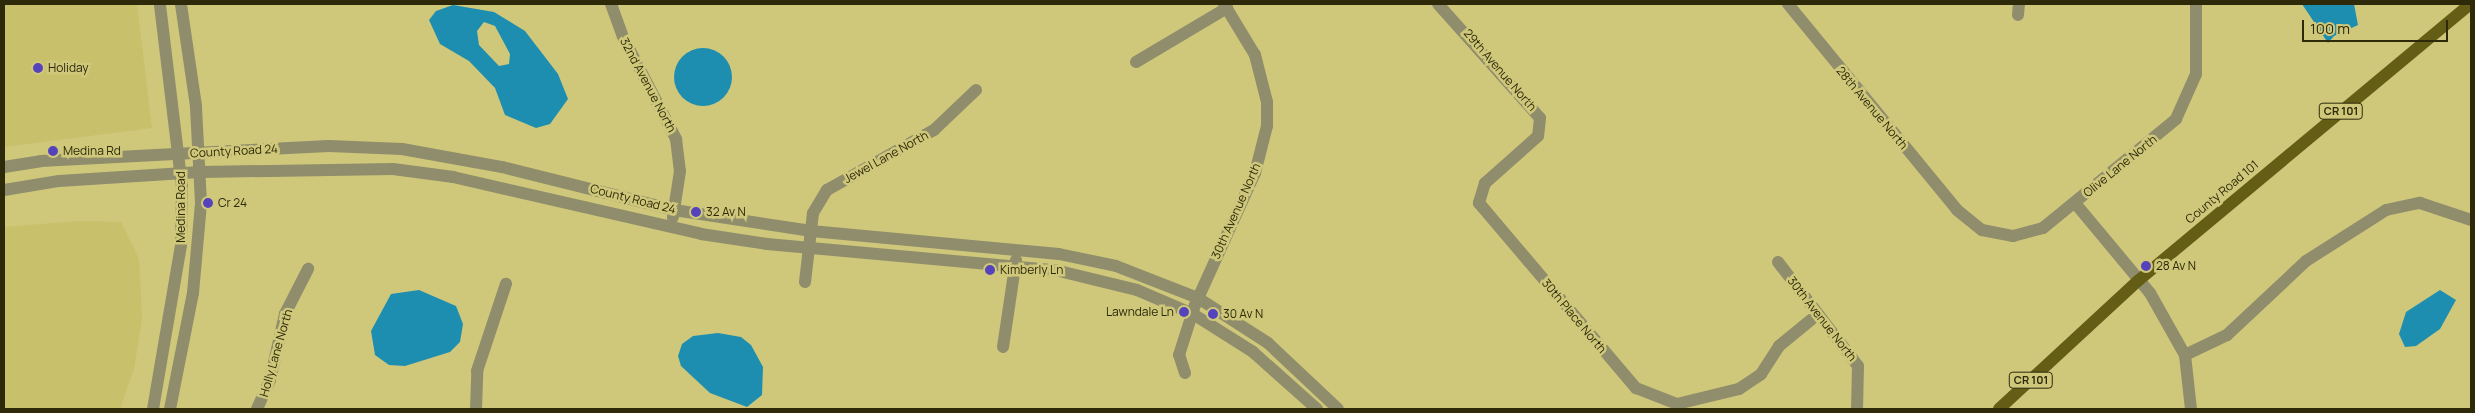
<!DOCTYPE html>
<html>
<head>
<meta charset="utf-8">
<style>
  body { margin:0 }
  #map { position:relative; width:2475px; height:413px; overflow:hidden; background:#cfc87b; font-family:Manrope,sans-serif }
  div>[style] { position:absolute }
  .built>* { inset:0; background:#c8c06a }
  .water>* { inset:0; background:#1e8eb0 }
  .round { border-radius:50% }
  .minor>* { height:12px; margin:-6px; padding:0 6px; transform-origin:6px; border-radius:6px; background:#908d6c }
  .major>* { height:12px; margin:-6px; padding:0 6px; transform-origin:6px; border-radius:6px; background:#645d15 }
  .dots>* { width:14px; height:14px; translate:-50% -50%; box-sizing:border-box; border:2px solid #cfc87b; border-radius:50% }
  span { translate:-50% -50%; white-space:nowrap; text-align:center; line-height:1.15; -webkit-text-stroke:5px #cfc87b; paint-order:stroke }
  .shield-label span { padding:1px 4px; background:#cfc87b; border:1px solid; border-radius:4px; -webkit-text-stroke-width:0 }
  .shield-label { font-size:11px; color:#2d2909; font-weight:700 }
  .poi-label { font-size:12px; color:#2d2909 }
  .left { translate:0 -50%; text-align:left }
  .right { translate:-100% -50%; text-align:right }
  .street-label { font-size:12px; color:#2d2909 }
  .frame { position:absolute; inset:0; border:5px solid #2d2909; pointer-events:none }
  .scale { position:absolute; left:2302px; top:20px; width:146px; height:22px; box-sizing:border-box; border:2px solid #2d2909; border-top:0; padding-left:6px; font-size:15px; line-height:18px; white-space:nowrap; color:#2d2909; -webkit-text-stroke:4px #cfc87b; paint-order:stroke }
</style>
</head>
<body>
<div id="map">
  <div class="built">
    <i style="clip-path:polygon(4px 4px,137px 4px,152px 128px,4px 147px)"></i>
    <i style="clip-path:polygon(78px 221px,121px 222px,139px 259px,142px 318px,134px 369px,120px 409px,4px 409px,4px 227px)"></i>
  </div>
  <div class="water">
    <i style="clip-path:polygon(2302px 4px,2354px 4px,2358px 25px,2334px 36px,2328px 43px)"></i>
    <i style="clip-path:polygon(evenodd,453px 5px,494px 12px,525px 31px,558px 74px,568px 99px,550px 124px,536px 128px,505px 115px,495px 88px,469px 61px,440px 44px,429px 20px,436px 11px,453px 5px,484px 22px,495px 26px,510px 54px,509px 64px,499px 66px,479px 45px,477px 31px,484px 22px)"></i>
    <i class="round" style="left:674px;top:48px;width:58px;height:58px"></i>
    <i style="clip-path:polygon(419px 290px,456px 306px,463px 324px,460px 342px,450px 352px,405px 366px,389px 365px,375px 355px,371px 331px,391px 294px)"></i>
    <i style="clip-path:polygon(2440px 290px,2456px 300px,2440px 329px,2416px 346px,2405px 347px,2399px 334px,2406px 312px)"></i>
    <i style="clip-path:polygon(718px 333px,741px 337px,751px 345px,763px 367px,762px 395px,747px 407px,710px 393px,681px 366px,678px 356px,682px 344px,693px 336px)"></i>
  </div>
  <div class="minor">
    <i style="left:611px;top:4px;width:37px;rotate:70deg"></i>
    <i style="left:624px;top:39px;width:113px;rotate:62.5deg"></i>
    <i style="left:676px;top:139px;width:32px;rotate:83deg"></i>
    <i style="left:680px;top:171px;width:47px;rotate:98.7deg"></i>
    <i style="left:1438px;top:4px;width:153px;rotate:48.2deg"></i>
    <i style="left:1540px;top:118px;width:18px;rotate:96deg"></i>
    <i style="left:1538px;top:136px;width:71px;rotate:138.4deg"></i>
    <i style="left:1485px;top:183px;width:21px;rotate:107deg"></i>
    <i style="left:1479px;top:203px;width:243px;rotate:49.7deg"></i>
    <i style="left:1636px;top:388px;width:44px;rotate:21.3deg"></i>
    <i style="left:1677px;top:404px;width:64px;rotate:-13.6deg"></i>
    <i style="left:1739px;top:389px;width:27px;rotate:-34deg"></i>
    <i style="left:1761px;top:374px;width:33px;rotate:-57deg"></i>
    <i style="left:1779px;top:346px;width:50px;rotate:-39.4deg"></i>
    <i style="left:1788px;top:4px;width:266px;rotate:50.6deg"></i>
    <i style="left:1957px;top:210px;width:32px;rotate:39deg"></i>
    <i style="left:1982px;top:230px;width:32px;rotate:11deg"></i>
    <i style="left:2013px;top:236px;width:31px;rotate:-15deg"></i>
    <i style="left:2043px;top:228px;width:172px;rotate:-39.3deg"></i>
    <i style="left:2176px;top:119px;width:49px;rotate:-66deg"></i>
    <i style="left:2196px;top:74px;width:70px;rotate:-90deg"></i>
    <i style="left:2018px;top:15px;width:11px;rotate:-85deg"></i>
    <i style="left:1136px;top:62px;width:106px;rotate:-30.7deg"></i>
    <i style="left:4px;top:167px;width:37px;rotate:-9deg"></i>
    <i style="left:41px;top:161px;width:288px;rotate:-3deg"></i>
    <i style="left:329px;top:146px;width:73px;rotate:2.4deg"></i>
    <i style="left:402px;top:149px;width:102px;rotate:10.2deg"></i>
    <i style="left:502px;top:167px;width:177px;rotate:14deg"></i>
    <i style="left:674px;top:210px;width:139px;rotate:8.7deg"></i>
    <i style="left:811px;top:231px;width:249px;rotate:5.3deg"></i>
    <i style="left:1059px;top:254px;width:58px;rotate:11.9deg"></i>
    <i style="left:1116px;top:266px;width:88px;rotate:21.3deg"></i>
    <i style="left:1198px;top:298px;width:83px;rotate:32.7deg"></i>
    <i style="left:1268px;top:343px;width:96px;rotate:43.3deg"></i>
    <i style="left:4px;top:190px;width:56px;rotate:-9.3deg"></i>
    <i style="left:59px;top:181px;width:141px;rotate:-3.7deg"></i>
    <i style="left:200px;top:172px;width:193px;rotate:-0.9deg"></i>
    <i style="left:393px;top:169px;width:61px;rotate:7.6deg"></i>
    <i style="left:453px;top:177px;width:254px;rotate:12.9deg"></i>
    <i style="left:701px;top:234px;width:67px;rotate:8.6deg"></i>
    <i style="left:767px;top:244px;width:289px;rotate:5.2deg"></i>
    <i style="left:1055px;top:270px;width:84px;rotate:13.7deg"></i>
    <i style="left:1137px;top:290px;width:61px;rotate:23.2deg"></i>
    <i style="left:1193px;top:314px;width:71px;rotate:32.3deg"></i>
    <i style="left:1253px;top:352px;width:86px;rotate:41.7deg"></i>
    <i style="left:2075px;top:203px;width:117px;rotate:50.2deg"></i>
    <i style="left:2150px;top:293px;width:71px;rotate:60.6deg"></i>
    <i style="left:2185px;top:355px;width:54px;rotate:83.7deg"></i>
    <i style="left:1778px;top:262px;width:131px;rotate:52.4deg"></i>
    <i style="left:1858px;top:366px;width:43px;rotate:91.3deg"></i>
    <i style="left:805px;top:282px;width:69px;rotate:-83.4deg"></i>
    <i style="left:813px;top:213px;width:27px;rotate:-59deg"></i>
    <i style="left:827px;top:190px;width:123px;rotate:-29.3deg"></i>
    <i style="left:934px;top:130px;width:58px;rotate:-43.6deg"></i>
    <i style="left:1003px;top:347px;width:88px;rotate:-81.5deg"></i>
    <i style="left:2185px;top:355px;width:47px;rotate:-25.5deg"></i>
    <i style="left:2227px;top:335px;width:108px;rotate:-43.1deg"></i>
    <i style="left:2306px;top:261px;width:95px;rotate:-32.5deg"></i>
    <i style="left:2386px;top:210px;width:35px;rotate:-12deg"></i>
    <i style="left:2420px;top:203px;width:54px;rotate:18.4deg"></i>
    <i style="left:1185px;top:373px;width:19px;rotate:-108deg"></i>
    <i style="left:1179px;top:355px;width:52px;rotate:-72.3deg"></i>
    <i style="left:1195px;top:305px;width:145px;rotate:-65.6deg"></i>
    <i style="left:1255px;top:173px;width:49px;rotate:-75.7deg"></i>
    <i style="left:1267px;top:126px;width:24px;rotate:-90deg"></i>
    <i style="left:1267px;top:102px;width:49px;rotate:-104.3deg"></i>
    <i style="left:1255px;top:55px;width:60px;rotate:-121.3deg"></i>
    <i style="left:153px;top:409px;width:166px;rotate:-80.3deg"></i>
    <i style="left:181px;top:245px;width:58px;rotate:-89deg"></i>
    <i style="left:182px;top:187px;width:184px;rotate:-96.9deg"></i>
    <i style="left:170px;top:409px;width:118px;rotate:-78.8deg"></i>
    <i style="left:193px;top:293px;width:90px;rotate:-84.9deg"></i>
    <i style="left:201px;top:203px;width:97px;rotate:-93deg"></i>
    <i style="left:196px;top:106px;width:103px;rotate:-98.4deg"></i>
    <i style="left:257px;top:409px;width:32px;rotate:-66deg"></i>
    <i style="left:270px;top:380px;width:68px;rotate:-77.2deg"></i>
    <i style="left:285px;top:314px;width:51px;rotate:-62.9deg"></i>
    <i style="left:476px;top:409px;width:38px;rotate:-88deg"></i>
    <i style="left:477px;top:371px;width:92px;rotate:-71.6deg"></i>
  </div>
  <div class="major">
    <i style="left:1999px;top:409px;width:190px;rotate:-42.7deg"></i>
    <i style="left:2139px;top:280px;width:431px;rotate:-39.8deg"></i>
  </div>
  <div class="dots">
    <i style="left:38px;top:68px;background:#5543bb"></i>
    <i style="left:53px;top:151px;background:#5543bb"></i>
    <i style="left:208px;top:203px;background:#5543bb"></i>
    <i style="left:696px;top:212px;background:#5543bb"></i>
    <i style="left:2146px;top:266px;background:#5543bb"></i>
    <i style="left:990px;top:270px;background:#5543bb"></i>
    <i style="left:1184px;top:312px;background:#5543bb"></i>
    <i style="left:1213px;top:314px;background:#5543bb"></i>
  </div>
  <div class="shield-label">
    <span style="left:2341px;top:111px">CR 101</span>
    <span style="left:2031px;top:380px">CR 101</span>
  </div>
  <div class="poi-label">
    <span class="left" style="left:48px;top:68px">Holiday</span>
    <span class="left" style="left:63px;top:151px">Medina Rd</span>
    <span class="left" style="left:218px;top:203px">Cr 24</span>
    <span class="left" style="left:706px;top:212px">32 Av N</span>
    <span class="left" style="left:2156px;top:266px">28 Av N</span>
    <span class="left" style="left:1000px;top:270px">Kimberly Ln</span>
    <span class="right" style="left:1174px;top:312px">Lawndale Ln</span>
    <span class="left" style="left:1223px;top:314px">30 Av N</span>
  </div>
  <div class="street-label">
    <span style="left:1500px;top:70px;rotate:49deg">29th Avenue North</span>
    <span style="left:648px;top:85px;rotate:62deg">32nd Avenue North</span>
    <span style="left:1872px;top:108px;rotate:50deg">28th Avenue North</span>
    <span style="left:234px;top:151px;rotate:-3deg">County Road 24</span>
    <span style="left:886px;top:157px;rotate:-29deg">Jewel Lane North</span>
    <span style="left:2120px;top:166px;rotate:-39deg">Olive Lane North</span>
    <span style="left:2222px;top:192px;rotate:-40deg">County Road 101</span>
    <span style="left:633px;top:199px;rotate:14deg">County Road 24</span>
    <span style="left:181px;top:207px;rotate:-90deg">Medina Road</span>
    <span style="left:1236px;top:211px;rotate:-66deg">30th Avenue North</span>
    <span style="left:1574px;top:316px;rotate:50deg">30th Place North</span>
    <span style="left:1822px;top:319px;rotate:52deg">30th Avenue North</span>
    <span style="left:276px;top:353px;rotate:-74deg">Holly Lane North</span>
  </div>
  <div class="frame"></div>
  <div class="scale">100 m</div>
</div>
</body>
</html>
